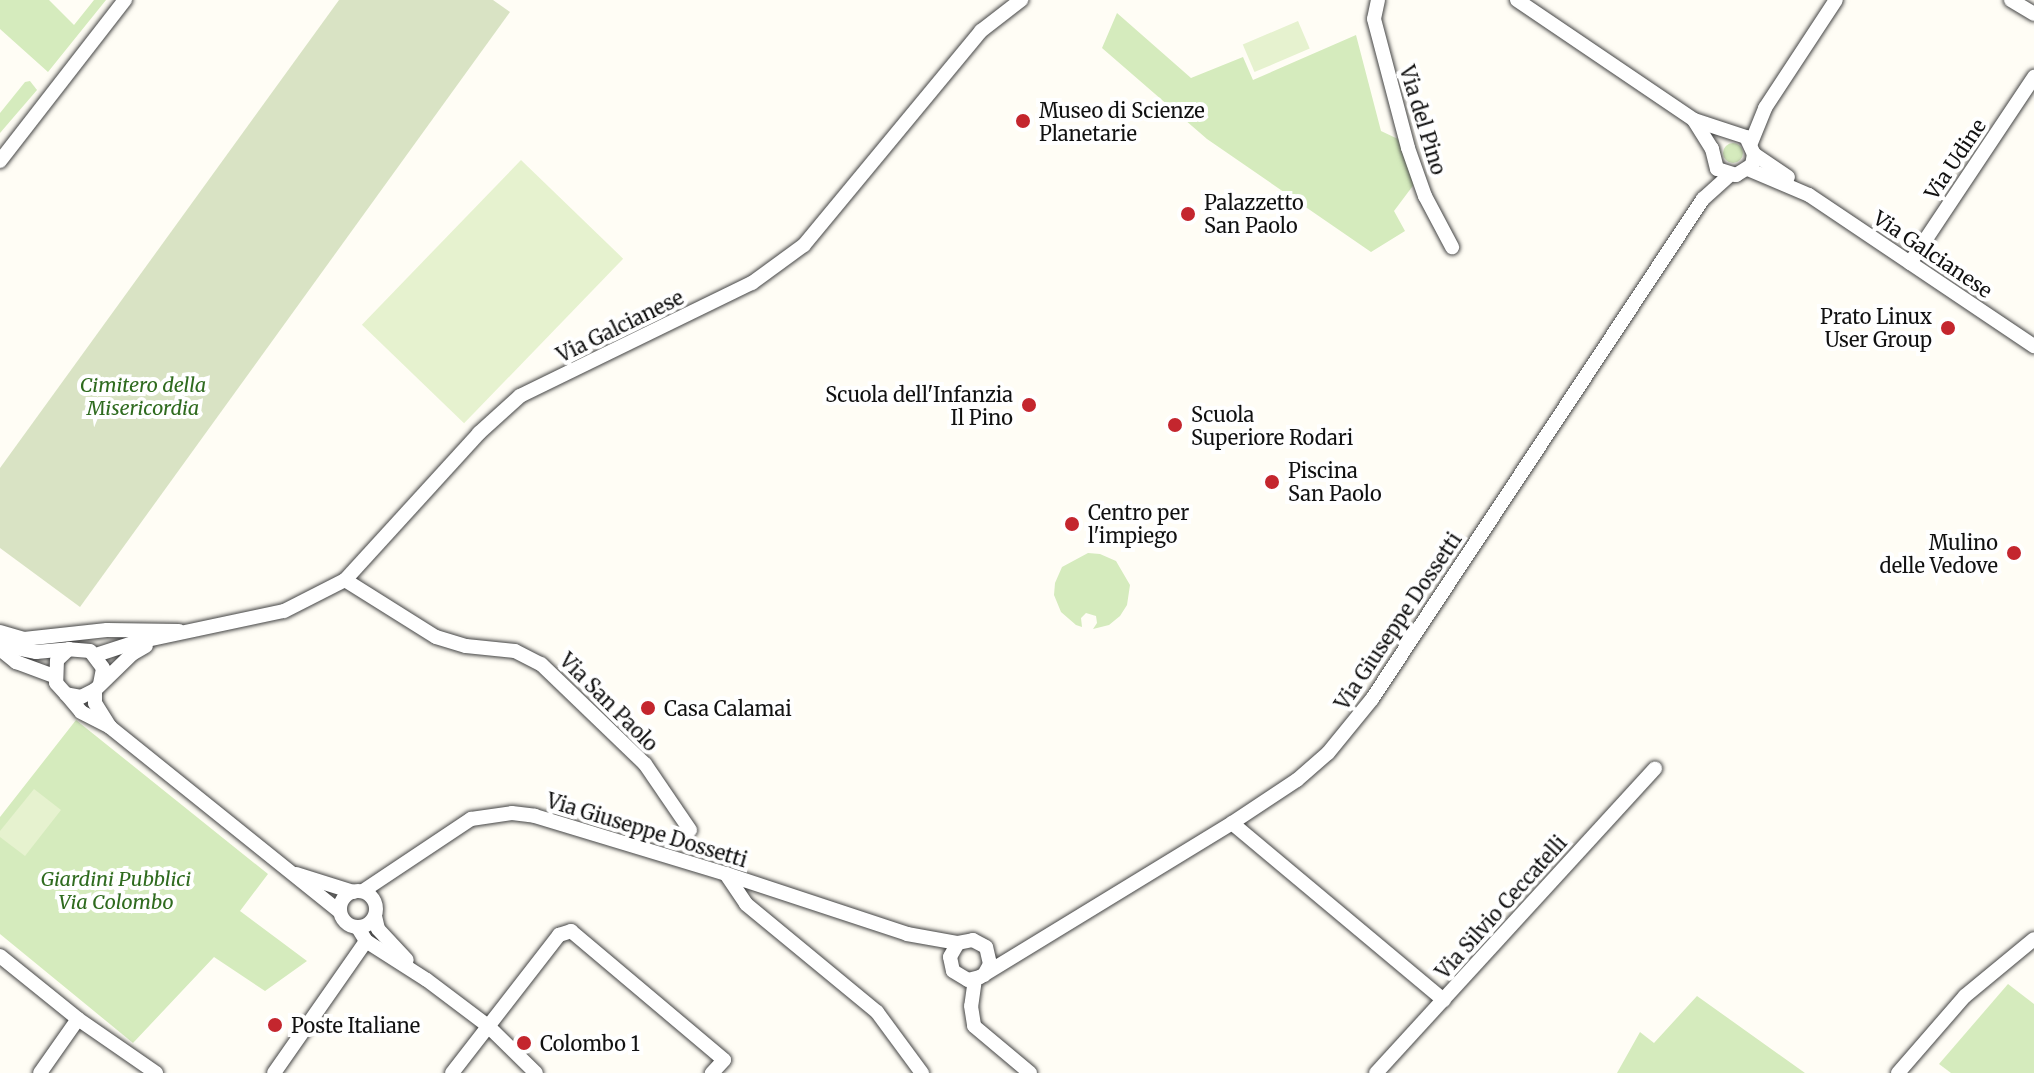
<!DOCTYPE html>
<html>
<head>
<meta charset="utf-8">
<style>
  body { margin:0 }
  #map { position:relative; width:2034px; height:1073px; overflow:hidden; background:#fffdf5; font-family:Merriweather,serif }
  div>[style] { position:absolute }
  .green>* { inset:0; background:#d5ebbd }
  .round { border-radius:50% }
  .cemetery>* { inset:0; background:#d9e3c4 }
  .pitch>* { inset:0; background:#e6f2cf; transform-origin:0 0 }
  .roads { filter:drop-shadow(0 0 2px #444) drop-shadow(0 0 2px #444) }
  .minor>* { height:14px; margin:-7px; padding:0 7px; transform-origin:7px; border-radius:7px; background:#fff }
  .minor>.ring { margin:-7px; padding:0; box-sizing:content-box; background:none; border:14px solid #fff; border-radius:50% }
  .dots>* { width:22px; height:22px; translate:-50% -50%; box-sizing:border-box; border:4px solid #fff; border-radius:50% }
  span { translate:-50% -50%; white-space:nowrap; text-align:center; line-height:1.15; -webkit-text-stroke:8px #fff; paint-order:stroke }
  .poi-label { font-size:20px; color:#111 }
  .left { translate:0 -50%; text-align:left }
  .right { translate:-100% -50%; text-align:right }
  .street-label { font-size:20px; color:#111 }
  .park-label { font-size:20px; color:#2f6b1f; font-style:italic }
</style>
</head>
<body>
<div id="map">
  <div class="green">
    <i style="clip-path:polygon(0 0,49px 0,74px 25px,94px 0,106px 0,48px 72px,0 29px)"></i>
    <i style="clip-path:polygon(1117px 13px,1191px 78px,1243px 57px,1253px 80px,1356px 35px,1381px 131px,1398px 139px,1415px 183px,1394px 211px,1405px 231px,1371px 252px,1207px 139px,1102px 48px)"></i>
    <i style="clip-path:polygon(30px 81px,37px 90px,0 133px,0 113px,25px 82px)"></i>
    <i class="round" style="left:1723px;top:143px;width:20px;height:20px"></i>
    <i style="clip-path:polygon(1088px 553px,1100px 554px,1116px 561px,1130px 585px,1127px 605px,1120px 616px,1109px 625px,1093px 629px,1097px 623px,1096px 616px,1086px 613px,1081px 618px,1082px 627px,1076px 625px,1061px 612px,1054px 595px,1055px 583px,1062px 567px)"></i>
    <i style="clip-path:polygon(76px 720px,268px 874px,240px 911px,307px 961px,265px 991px,214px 957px,133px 1043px,0 934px,0 817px)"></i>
    <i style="clip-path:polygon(2008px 984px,2034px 1004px,2034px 1073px,1951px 1073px,1939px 1064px)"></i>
    <i style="clip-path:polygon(1697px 996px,1805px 1073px,1617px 1073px,1640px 1032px,1654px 1043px)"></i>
  </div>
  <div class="cemetery">
    <i style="clip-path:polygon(339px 0,493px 0,510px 12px,80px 607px,0 548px,0 468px)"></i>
  </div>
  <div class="pitch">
    <i style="left:1298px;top:21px;width:30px;height:60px;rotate:67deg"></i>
    <i style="left:521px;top:160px;width:142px;height:229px;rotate:44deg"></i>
    <i style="clip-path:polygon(34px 789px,61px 810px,25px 856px,0 837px,0 831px)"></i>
  </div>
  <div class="roads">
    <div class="minor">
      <i style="left:1378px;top:0;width:19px;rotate:102deg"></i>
      <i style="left:1374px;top:19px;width:133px;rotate:75.2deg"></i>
      <i style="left:1408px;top:148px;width:51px;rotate:70.5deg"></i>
      <i style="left:1425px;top:196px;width:58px;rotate:62.1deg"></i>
      <i style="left:1517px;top:0;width:214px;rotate:34.1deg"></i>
      <i style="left:1694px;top:120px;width:55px;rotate:18.1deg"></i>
      <i style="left:1746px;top:137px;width:19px;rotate:65deg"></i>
      <i style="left:1754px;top:154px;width:11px;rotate:100deg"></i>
      <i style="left:1752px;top:165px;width:19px;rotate:148deg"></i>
      <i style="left:1736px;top:175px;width:20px;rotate:-162deg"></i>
      <i style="left:1717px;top:169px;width:21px;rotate:-104deg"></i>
      <i style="left:1712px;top:149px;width:34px;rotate:-122deg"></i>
      <i style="left:2011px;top:0;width:27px;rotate:31deg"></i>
      <i style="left:1751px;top:143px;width:38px;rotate:-68deg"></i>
      <i style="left:1765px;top:108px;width:129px;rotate:-56.7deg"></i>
      <i style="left:1754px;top:154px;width:41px;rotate:34.1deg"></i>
      <i style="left:0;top:161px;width:204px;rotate:-52.2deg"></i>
      <i style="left:1748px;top:169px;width:66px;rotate:23.1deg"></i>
      <i style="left:1809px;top:195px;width:271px;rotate:33.9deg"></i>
      <i style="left:1910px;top:263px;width:224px;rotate:-56.3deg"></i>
      <i style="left:345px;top:580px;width:107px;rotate:32.1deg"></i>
      <i style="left:436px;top:637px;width:31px;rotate:17deg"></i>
      <i style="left:466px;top:646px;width:49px;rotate:5.8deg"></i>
      <i style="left:515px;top:651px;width:29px;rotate:27deg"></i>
      <i style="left:541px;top:664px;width:144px;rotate:43.9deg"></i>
      <i style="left:645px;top:764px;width:80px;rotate:55.7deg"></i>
      <i style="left:0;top:632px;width:25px;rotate:16deg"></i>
      <i style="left:24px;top:639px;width:83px;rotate:-6.2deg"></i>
      <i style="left:107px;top:630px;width:72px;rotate:0.8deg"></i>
      <i style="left:0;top:645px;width:37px;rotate:11deg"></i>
      <i style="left:36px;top:652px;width:33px;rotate:-5deg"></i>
      <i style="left:0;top:649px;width:21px;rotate:39deg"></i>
      <i style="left:16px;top:662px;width:40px;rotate:20.2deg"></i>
      <i style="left:96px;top:655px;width:39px;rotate:-18deg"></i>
      <i style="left:133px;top:643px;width:154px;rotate:-12deg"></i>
      <i style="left:284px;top:611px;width:68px;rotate:-26.9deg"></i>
      <i style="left:345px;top:580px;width:199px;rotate:-47.6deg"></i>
      <i style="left:479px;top:433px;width:55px;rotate:-42.1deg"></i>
      <i style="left:520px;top:396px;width:258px;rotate:-26deg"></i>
      <i style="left:752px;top:283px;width:64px;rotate:-36.2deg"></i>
      <i style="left:804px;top:245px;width:278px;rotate:-50.4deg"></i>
      <i style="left:981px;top:31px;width:51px;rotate:-37.8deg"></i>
      <i style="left:100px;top:684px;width:16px;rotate:-79deg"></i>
      <i style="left:103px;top:668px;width:21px;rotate:-127deg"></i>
      <i style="left:90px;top:651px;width:21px;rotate:-175deg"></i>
      <i style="left:69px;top:649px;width:16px;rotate:137deg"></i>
      <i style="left:57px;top:660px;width:23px;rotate:92deg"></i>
      <i style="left:56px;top:683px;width:15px;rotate:48deg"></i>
      <i style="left:66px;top:694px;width:15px;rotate:11deg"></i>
      <i style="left:81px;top:697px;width:16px;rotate:-27deg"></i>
      <i style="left:95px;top:690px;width:52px;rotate:-44.2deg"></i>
      <i style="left:132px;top:654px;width:16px;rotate:-30deg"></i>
      <i style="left:95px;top:690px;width:13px;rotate:90deg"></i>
      <i style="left:95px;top:703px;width:28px;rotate:58deg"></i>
      <i style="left:66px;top:694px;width:23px;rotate:50deg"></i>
      <i style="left:81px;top:712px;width:33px;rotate:27deg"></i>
      <i style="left:110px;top:727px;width:295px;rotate:38.8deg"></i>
      <i style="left:1232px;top:823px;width:276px;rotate:39.9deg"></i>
      <i style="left:296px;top:874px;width:60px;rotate:17.5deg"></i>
      <i style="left:726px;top:874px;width:36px;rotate:56deg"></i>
      <i style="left:746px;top:904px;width:170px;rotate:39.5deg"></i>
      <i style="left:877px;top:1012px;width:76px;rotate:53.6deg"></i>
      <i class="ring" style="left:340px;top:891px;width:22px;height:22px"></i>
      <i style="left:363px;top:891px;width:130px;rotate:-33.7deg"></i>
      <i style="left:471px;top:819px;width:41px;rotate:-8.3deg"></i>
      <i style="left:512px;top:813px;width:23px;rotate:7deg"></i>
      <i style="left:535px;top:816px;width:200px;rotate:16.9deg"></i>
      <i style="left:726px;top:874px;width:191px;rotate:18.3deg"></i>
      <i style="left:907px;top:934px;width:52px;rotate:10deg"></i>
      <i style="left:375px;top:916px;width:13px;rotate:77deg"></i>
      <i style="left:378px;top:929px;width:42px;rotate:46.9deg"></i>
      <i style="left:358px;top:928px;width:15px;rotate:58deg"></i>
      <i style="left:366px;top:941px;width:72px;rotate:32.6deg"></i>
      <i style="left:427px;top:980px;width:76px;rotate:37deg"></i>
      <i style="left:488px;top:1026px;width:67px;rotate:44.4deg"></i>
      <i style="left:0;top:956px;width:100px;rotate:38.9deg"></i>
      <i style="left:78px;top:1019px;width:95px;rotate:34.7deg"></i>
      <i style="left:984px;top:975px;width:13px;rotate:-61deg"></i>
      <i style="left:990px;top:964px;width:17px;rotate:-103deg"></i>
      <i style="left:986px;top:947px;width:15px;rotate:-152deg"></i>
      <i style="left:973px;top:940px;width:15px;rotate:169deg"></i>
      <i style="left:958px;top:943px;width:16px;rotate:120deg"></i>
      <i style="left:950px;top:957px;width:14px;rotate:78deg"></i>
      <i style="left:953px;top:971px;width:17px;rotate:31deg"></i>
      <i style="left:968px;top:980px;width:12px;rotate:-14deg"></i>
      <i style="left:980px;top:977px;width:295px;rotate:-31.4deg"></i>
      <i style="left:1232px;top:823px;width:78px;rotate:-33.5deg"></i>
      <i style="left:1297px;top:780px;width:41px;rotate:-41.1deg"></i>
      <i style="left:1328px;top:753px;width:70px;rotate:-50.8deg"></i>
      <i style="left:1372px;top:699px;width:600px;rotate:-56.5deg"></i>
      <i style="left:1703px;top:199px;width:36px;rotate:-42deg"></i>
      <i style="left:975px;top:979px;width:27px;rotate:98deg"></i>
      <i style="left:971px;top:1006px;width:20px;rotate:81deg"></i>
      <i style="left:974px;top:1026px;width:73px;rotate:40deg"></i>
      <i style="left:40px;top:1073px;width:66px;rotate:-54.9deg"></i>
      <i style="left:274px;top:1073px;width:161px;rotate:-55.1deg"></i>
      <i style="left:452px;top:1073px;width:175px;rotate:-52.2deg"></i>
      <i style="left:559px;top:935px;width:13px;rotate:-18deg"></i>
      <i style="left:571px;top:931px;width:200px;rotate:40.1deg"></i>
      <i style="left:724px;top:1060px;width:18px;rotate:133deg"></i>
      <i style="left:1376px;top:1073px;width:413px;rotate:-47.5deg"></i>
      <i style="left:1898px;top:1073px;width:102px;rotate:-49deg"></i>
      <i style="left:1965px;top:996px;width:89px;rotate:-39.6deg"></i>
    </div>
  </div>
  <div class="dots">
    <i style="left:1023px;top:121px;background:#c4262e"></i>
    <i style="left:1188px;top:214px;background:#c4262e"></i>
    <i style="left:1948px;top:328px;background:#c4262e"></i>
    <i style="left:1029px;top:405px;background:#c4262e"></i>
    <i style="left:1175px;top:425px;background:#c4262e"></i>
    <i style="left:1272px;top:482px;background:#c4262e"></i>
    <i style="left:1072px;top:524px;background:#c4262e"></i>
    <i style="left:2014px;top:553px;background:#c4262e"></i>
    <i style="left:648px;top:708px;background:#c4262e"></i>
    <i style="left:275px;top:1025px;background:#c4262e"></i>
    <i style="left:524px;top:1043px;background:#c4262e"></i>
  </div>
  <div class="poi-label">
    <span class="left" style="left:1039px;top:122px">Museo di Scienze<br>Planetarie</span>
    <span class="left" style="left:1204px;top:214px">Palazzetto<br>San Paolo</span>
    <span class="right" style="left:1932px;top:328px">Prato Linux<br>User Group</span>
    <span class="right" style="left:1013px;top:406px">Scuola dell'Infanzia<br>Il Pino</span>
    <span class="left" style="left:1191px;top:426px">Scuola<br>Superiore Rodari</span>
    <span class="left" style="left:1288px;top:482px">Piscina<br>San Paolo</span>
    <span class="left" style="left:1088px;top:524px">Centro per<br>l'impiego</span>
    <span class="right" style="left:1998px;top:554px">Mulino<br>delle Vedove</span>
    <span class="left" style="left:664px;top:708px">Casa Calamai</span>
    <span class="left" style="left:291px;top:1025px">Poste Italiane</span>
    <span class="left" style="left:540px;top:1043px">Colombo 1</span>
  </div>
  <div class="street-label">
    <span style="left:1423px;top:120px;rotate:73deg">Via del Pino</span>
    <span style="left:1955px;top:159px;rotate:-56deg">Via Udine</span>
    <span style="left:1933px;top:254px;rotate:34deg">Via Galcianese</span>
    <span style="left:620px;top:326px;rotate:-26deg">Via Galcianese</span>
    <span style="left:1398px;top:621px;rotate:-56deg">Via Giuseppe Dossetti</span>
    <span style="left:609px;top:702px;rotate:45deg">Via San Paolo</span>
    <span style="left:647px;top:830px;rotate:17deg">Via Giuseppe Dossetti</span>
    <span style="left:1501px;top:907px;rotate:-48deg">Via Silvio Ceccatelli</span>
  </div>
  <div class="park-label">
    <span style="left:143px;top:396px">Cimitero della<br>Misericordia</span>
    <span style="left:116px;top:890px">Giardini Pubblici<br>Via Colombo</span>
  </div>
</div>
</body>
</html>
